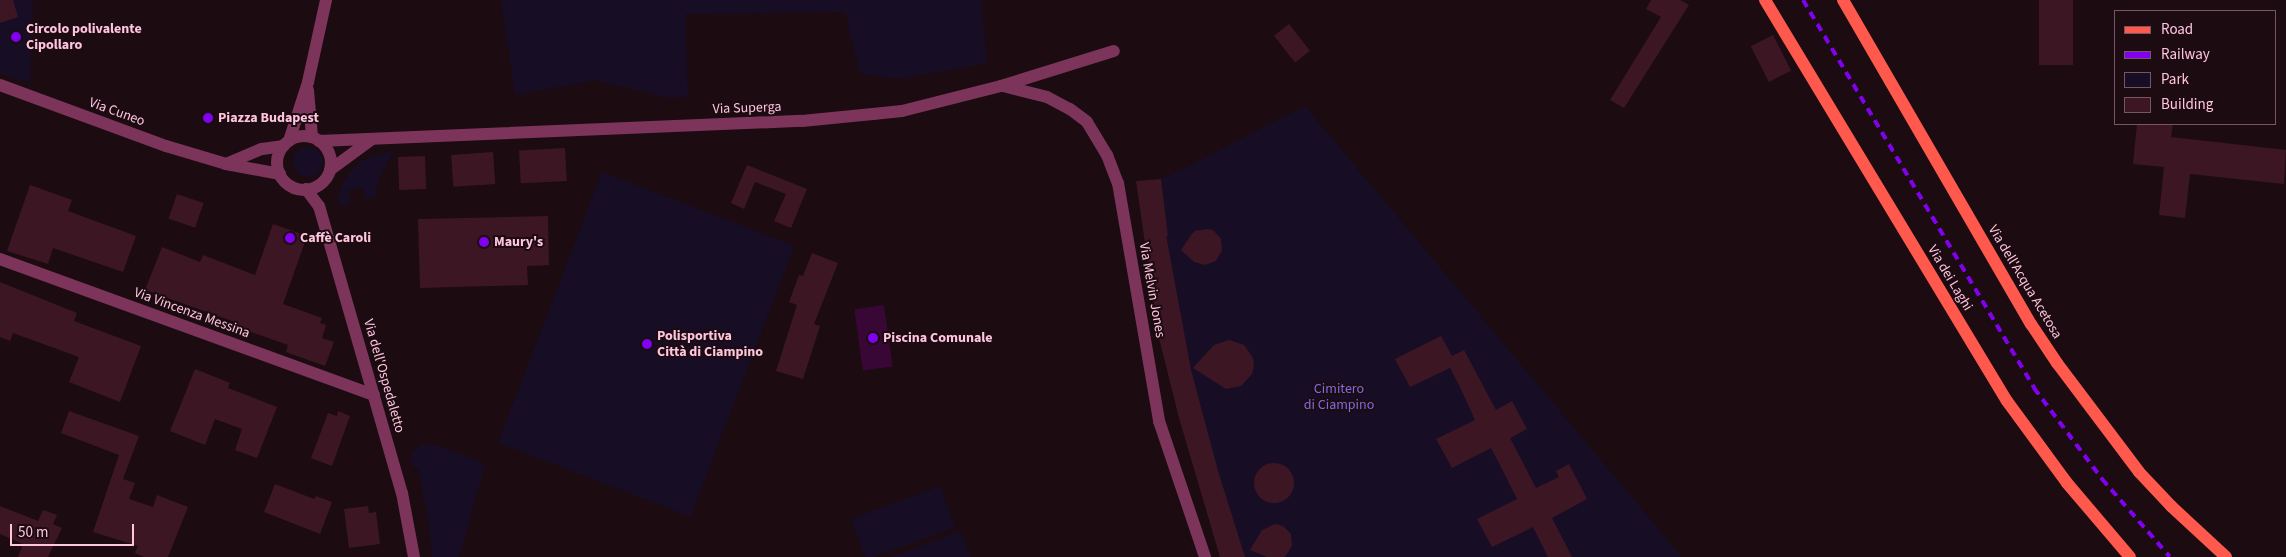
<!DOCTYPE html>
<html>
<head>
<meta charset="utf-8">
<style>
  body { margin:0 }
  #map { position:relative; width:2286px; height:557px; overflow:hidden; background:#1c0b11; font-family:"Source Sans 3",sans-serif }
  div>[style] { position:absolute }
  .green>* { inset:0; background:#170e26; transform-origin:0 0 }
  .round { border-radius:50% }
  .water>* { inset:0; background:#380735; transform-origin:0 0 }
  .building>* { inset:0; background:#3d1624; transform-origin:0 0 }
  .minor>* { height:12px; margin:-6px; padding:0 6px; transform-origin:6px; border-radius:6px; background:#7c345a }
  .minor>.ring { margin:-6px; padding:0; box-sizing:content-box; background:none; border:12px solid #7c345a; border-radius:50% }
  .major>* { height:12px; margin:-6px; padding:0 6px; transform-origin:6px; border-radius:6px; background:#ff584c }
  .rail>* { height:4px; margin-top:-2px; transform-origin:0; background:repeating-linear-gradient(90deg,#8100f0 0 8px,transparent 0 14px) }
  .dots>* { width:14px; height:14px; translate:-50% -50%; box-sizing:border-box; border:2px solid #1c0b11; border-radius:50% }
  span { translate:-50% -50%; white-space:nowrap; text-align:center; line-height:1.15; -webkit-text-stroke:4px #1c0b11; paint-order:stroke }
  .poi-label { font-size:14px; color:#ffc5df; font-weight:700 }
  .left { translate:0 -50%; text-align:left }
  .street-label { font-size:14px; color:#ffc5df }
  .park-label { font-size:14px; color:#816ae5 }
  .legend { position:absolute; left:2114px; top:10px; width:162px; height:115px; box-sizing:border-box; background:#1c0b11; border:1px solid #775563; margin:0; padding:6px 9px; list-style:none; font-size:15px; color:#ffc5df }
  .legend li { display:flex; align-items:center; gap:10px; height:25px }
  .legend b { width:25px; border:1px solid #775563 }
  .scale { position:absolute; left:10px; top:524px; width:124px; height:22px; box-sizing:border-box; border:2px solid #ffc5df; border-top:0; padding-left:6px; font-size:15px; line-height:18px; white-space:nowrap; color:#ffc5df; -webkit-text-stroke:4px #1c0b11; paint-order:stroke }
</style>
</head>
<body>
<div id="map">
  <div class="green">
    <i style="clip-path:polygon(0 0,33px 0,30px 83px,0 73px)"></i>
    <i style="clip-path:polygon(501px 0,981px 0,987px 63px,900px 79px,860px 74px,845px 12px,685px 14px,688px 96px,670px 98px,595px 80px,515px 95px)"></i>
    <i style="clip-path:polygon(1305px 106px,1682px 557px,1220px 557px,1179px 418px,1158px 334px,1136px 181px,1161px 179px,1171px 175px)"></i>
    <i class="round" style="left:293px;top:147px;width:30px;height:30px"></i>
    <i style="clip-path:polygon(394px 150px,375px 187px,378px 196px,366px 199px,362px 187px,348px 191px,351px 203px,340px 206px,338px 201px,340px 189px,351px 171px,363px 160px)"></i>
    <i style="left:602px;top:172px;width:206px;height:290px;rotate:21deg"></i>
    <i style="clip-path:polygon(422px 444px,439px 446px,485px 464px,459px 557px,432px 557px,429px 523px,418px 469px,410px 464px,413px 451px)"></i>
    <i style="clip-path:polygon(940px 486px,955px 527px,874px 557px,865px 557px,851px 519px)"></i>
    <i style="clip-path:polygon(961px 531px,971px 557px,891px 557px)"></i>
  </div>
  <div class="water">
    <i style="left:884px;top:305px;width:62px;height:30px;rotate:82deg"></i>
  </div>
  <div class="building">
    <i style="clip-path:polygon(0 0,13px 0,18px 17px,0 23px)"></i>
    <i style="clip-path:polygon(1651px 0,1680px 0,1689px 5px,1624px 108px,1610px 100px,1661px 17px,1646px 9px)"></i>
    <i style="left:2039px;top:0;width:34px;height:65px"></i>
    <i style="left:1289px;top:24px;width:34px;height:19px;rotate:52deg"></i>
    <i style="left:1773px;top:35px;width:40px;height:25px;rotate:63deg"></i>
    <i style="clip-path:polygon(2137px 124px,2173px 124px,2171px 137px,2286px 150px,2284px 184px,2190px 174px,2185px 218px,2159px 215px,2164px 167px,2133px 164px)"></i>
    <i style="left:565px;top:148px;width:33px;height:46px;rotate:87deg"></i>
    <i style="left:493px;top:152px;width:32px;height:42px;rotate:86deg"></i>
    <i style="left:425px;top:156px;width:33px;height:27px;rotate:88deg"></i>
    <i style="clip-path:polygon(747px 165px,807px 189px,791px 228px,774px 221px,786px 194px,755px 182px,744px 209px,731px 203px)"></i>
    <i style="clip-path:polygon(1161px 179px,1168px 237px,1166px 235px,1191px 370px,1218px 471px,1245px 557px,1220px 557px,1179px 418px,1158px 334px,1136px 181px)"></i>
    <i style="clip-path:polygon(30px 185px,72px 200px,68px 211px,136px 236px,123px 272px,53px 248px,48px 264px,7px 251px)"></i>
    <i style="left:177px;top:194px;width:28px;height:26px;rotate:19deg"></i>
    <i style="clip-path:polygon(548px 216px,549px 265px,527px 266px,528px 285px,420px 288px,418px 219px)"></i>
    <i style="clip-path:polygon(273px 224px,307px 236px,283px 304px,322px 318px,320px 323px,326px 325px,322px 338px,334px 342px,325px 366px,286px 352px,288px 345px,237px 327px,238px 323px,145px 290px,162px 247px,200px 262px,203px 255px,255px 275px)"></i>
    <i style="clip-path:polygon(1207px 229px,1213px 230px,1221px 239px,1222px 250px,1216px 261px,1205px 265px,1194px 262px,1181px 250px,1191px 235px,1195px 231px)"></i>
    <i style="clip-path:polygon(812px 253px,838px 263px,814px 324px,820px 326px,803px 379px,776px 371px,797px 305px,789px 302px,799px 275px,803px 276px)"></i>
    <i style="clip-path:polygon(0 282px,77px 313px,74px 321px,141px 346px,120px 402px,69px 382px,79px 357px,13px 333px,10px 341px,0 337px)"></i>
    <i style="clip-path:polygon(1441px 336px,1452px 356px,1464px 350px,1496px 410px,1512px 401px,1527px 429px,1510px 438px,1536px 488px,1559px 477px,1556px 471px,1569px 464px,1587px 499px,1552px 518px,1572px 557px,1548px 557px,1533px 527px,1492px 547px,1477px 519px,1517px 499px,1501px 467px,1491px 448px,1452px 468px,1436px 439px,1475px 420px,1460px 387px,1450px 368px,1410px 387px,1395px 359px)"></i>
    <i style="clip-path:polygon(1229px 340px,1244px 345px,1253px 358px,1254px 366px,1252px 374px,1241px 386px,1226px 389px,1193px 368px,1214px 345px)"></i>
    <i style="clip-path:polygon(195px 369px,230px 383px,228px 388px,277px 407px,257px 458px,235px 450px,242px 429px,215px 419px,205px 445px,170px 431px)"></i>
    <i style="clip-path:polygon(69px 411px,139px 436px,123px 479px,135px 483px,129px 499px,153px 507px,157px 495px,188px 507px,168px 557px,144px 557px,135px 553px,138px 546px,93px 532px,119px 455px,61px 433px)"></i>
    <i style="clip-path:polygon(338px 411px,350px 416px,332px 466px,311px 458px,328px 413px,337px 416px)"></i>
    <i class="round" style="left:1254px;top:463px;width:40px;height:40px"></i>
    <i style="clip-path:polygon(275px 484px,314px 499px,316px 496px,332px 502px,320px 534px,264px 512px)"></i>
    <i style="clip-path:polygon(0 506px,38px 521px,43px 510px,57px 515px,53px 524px,62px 528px,48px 557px,18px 557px,23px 544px,0 534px)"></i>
    <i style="clip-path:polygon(368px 506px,369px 513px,376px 512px,380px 544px,349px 548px,344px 509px)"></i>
    <i style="clip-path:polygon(1275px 524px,1283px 526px,1291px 534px,1292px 545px,1287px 554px,1284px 557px,1267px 557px,1250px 550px,1262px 530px)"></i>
  </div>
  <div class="minor">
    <i style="left:0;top:85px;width:177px;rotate:20.2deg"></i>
    <i style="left:166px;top:146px;width:63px;rotate:16.7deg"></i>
    <i style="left:226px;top:164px;width:55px;rotate:10.5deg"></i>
    <i style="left:1003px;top:86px;width:45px;rotate:14deg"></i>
    <i style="left:1047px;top:97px;width:26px;rotate:28deg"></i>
    <i style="left:1070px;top:109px;width:21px;rotate:37deg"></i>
    <i style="left:1087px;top:122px;width:39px;rotate:59deg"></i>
    <i style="left:1107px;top:155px;width:30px;rotate:69deg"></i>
    <i style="left:1118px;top:183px;width:242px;rotate:80.2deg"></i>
    <i style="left:1159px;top:421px;width:144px;rotate:71.3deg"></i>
    <i style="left:308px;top:90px;width:47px;rotate:85.1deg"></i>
    <i class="ring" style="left:277px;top:136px;width:42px;height:42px"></i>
    <i style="left:289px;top:141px;width:62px;rotate:-72.1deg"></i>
    <i style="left:308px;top:82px;width:84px;rotate:-77.6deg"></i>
    <i style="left:319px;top:141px;width:483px;rotate:-2.4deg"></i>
    <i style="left:802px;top:121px;width:71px;rotate:-5.6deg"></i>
    <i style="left:873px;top:114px;width:29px;rotate:-6deg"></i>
    <i style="left:902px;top:111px;width:102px;rotate:-14.2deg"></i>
    <i style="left:1001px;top:86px;width:118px;rotate:-17.2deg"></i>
    <i style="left:226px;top:164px;width:39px;rotate:-23deg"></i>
    <i style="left:262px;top:149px;width:22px;rotate:-8deg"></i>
    <i style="left:330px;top:170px;width:52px;rotate:-36.4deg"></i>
    <i style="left:306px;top:189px;width:21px;rotate:53deg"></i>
    <i style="left:319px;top:206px;width:299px;rotate:73.9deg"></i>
    <i style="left:402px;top:493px;width:65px;rotate:79.4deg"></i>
    <i style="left:0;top:259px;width:398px;rotate:20deg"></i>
  </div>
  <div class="major">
    <i style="left:1765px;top:0;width:468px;rotate:58.9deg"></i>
    <i style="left:2007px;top:401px;width:102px;rotate:53.8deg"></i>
    <i style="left:2067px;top:483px;width:97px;rotate:49.6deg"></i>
    <i style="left:1843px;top:0;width:375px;rotate:59.9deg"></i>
    <i style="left:2031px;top:324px;width:47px;rotate:56.3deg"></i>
    <i style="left:2057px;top:363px;width:136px;rotate:53deg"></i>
    <i style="left:2139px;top:472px;width:47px;rotate:46.7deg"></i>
    <i style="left:2171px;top:506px;width:75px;rotate:42.8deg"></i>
  </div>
  <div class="rail">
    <i style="left:1803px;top:0;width:452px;rotate:59.2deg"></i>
    <i style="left:2034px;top:388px;width:114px;rotate:53.2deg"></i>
    <i style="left:2102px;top:479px;width:103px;rotate:48.9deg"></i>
  </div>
  <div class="dots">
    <i style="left:16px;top:37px;background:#8100f0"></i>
    <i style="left:208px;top:118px;background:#8100f0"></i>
    <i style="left:290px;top:238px;background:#8100f0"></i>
    <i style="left:484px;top:242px;background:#8100f0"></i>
    <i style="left:873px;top:338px;background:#8100f0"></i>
    <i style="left:647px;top:344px;background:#8100f0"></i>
  </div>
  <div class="poi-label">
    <span class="left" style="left:26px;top:37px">Circolo polivalente<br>Cipollaro</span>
    <span class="left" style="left:218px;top:118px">Piazza Budapest</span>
    <span class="left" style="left:300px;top:238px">Caffè Caroli</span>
    <span class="left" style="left:494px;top:242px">Maury's</span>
    <span class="left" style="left:657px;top:344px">Polisportiva<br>Città di Ciampino</span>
    <span class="left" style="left:883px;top:338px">Piscina Comunale</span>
  </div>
  <div class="street-label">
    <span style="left:747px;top:108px;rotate:-2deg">Via Superga</span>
    <span style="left:117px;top:112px;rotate:20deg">Via Cuneo</span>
    <span style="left:1950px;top:278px;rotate:59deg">Via dei Laghi</span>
    <span style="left:2025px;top:282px;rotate:59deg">Via dell'Acqua Acetosa</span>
    <span style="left:1152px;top:290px;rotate:80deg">Via Melvin Jones</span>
    <span style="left:192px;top:313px;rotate:20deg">Via Vincenza Messina</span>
    <span style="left:384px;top:376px;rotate:74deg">Via dell'Ospedaletto</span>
  </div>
  <div class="park-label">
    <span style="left:1339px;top:397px">Cimitero<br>di Ciampino</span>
  </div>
  <ul class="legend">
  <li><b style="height:6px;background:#ff584c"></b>Road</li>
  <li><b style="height:6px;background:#8100f0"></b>Railway</li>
  <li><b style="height:14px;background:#170e26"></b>Park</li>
  <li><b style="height:14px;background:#3d1624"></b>Building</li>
  </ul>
  <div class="scale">50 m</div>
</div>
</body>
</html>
